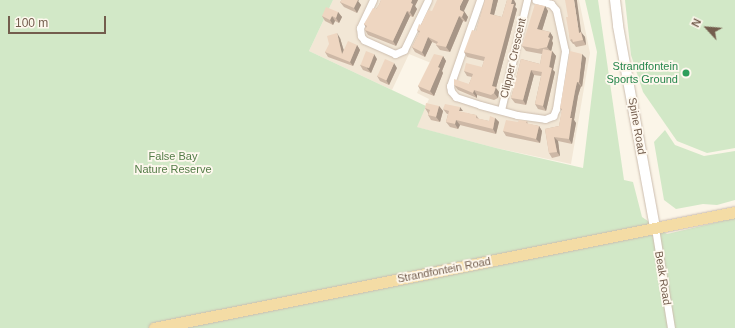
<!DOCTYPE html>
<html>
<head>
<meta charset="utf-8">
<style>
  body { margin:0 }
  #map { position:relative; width:735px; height:328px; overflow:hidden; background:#fbf5e8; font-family:Arial,sans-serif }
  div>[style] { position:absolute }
  .residential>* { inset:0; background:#f2e7d6 }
  .green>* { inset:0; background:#d2e8c7 }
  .roads { filter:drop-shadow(0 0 1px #ccbdae) drop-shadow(0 0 1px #ccbdae) }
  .minor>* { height:7px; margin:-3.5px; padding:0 3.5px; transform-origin:3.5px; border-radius:3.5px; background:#fff }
  .secondary>* { height:10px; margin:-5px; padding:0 5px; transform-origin:5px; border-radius:5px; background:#fff }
  .primary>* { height:11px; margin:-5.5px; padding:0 5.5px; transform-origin:5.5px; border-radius:5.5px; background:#f4dca5 }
  .wall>* { inset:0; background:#cdb8a6 }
  .shaded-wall>* { inset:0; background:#a79687 }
  .building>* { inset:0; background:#eed6c1; transform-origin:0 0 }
  .dots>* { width:11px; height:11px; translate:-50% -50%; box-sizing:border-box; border:2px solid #fef8ee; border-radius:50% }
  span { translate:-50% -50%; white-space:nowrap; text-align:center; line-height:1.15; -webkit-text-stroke:3.5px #fef8ee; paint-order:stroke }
  .street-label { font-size:11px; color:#735d4d }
  .leisure-label { font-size:11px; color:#27864d }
  .right { translate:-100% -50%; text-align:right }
  .park-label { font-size:11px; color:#557d49 }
  .north { position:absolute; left:687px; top:8px; width:40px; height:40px; -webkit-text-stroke:3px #fef8ee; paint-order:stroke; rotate:296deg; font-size:11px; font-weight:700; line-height:16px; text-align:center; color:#735d4d }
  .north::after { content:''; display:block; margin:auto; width:14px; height:18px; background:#735d4d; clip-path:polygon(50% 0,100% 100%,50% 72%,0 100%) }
  .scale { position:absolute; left:8px; top:16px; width:98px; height:18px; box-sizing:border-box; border:2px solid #735d4d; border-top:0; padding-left:5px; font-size:12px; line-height:14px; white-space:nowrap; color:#735d4d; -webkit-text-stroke:3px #fef8ee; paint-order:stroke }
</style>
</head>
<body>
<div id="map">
  <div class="residential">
    <i style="clip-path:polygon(333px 0,579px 0,590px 53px,571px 164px,496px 148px,416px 127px,429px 99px,417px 93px,431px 63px,409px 54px,392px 90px,309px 51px)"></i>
  </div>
  <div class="green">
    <i style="clip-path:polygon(0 0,333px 0,309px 51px,426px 106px,417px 127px,496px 148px,583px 168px,597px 52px,585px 0,598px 0,624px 180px,633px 182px,642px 217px,667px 234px,735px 218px,735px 328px,0 328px)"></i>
    <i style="clip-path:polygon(625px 0,735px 0,735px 148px,707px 153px,677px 141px,643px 92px,631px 55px)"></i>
    <i style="clip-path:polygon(665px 130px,675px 145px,704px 156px,735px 151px,735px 200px,717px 205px,703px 204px,676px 209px,664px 200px,654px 142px)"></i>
  </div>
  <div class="roads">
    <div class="minor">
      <i style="left:373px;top:0;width:31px;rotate:115deg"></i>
      <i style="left:360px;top:28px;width:8px;rotate:83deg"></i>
      <i style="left:361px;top:36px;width:5px;rotate:53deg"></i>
      <i style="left:364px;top:40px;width:34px;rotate:24deg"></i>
      <i style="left:395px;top:54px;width:10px;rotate:-24deg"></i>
      <i style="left:404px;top:50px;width:55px;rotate:-64.4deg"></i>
      <i style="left:480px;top:0;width:91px;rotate:109.2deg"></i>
      <i style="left:450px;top:86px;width:5px;rotate:79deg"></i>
      <i style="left:451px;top:91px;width:8px;rotate:50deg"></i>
      <i style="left:456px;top:97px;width:25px;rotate:18deg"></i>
      <i style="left:480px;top:105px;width:38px;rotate:15deg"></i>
      <i style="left:517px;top:115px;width:28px;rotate:8deg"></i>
      <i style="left:545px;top:119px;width:9px;rotate:-21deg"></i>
      <i style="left:553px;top:116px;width:8px;rotate:-67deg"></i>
      <i style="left:556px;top:109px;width:59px;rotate:-81.2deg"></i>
      <i style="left:565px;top:51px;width:42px;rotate:-102.4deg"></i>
      <i style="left:556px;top:10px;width:8px;rotate:-130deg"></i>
      <i style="left:551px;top:4px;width:16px;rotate:-165deg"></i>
      <i style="left:501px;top:110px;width:113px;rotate:-76.7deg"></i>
      <i style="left:655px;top:228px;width:101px;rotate:80.9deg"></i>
    </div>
    <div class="secondary">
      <i style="left:615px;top:0;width:26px;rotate:83deg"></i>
      <i style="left:618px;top:26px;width:205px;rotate:79.6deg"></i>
    </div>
    <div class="primary">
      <i style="left:154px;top:328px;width:592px;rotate:-11.29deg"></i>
    </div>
  </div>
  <div class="wall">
    <i style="clip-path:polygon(342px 0,359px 0,358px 1px,361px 5px,357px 13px,344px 7px,340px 2px)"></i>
    <i style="clip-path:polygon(381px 0,418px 0,415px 6px,417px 9px,413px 17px,410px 16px,396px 46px,368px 35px,365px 30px,366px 28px,364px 24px,379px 5px)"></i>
    <i style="clip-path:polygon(485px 0,498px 0,494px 15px,502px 17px,507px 0,514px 0,516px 4px,515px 7px,517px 9px,496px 88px,499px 92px,498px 98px,494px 100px,477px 95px,477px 98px,458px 90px,454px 85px,469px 84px,472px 77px,467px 76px,464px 71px,482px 67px,484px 61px,467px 57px,464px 52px,476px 31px)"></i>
    <i style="clip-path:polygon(545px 6px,548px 11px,542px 30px,550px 32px,553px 37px,552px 41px,553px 43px,551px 51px,552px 51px,556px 56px,553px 70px,555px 72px,546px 111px,538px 109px,535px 104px,541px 76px,534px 75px,526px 105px,515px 103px,511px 98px,521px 59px,540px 64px,542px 54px,526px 51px,522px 46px)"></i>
    <i style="clip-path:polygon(432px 11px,464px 11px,468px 17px,466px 22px,463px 21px,450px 52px,440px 50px,436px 45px,437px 44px,432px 42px,425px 57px,415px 52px,412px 47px,419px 33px,417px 30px)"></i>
    <i style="clip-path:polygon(338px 12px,342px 17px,339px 23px,335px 21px,333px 25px,325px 21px,322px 16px)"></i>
    <i style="clip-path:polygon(568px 17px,585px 37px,586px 45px,576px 47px,574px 44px,573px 44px,570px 40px)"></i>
    <i style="clip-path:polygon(340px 38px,344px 51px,357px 45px,360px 50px,353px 66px,328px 57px,325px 52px)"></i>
    <i style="clip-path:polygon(443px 56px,446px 61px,442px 71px,443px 73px,434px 96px,421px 91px,418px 86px)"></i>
    <i style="clip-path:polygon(586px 58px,582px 87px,581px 86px,578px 96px,574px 120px,576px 123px,572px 144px,558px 141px,560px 156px,552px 158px,549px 153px,545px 129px,559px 126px,562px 111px,560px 108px)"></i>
    <i style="clip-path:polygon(377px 59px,371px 73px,363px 70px,360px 65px)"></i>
    <i style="clip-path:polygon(397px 68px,389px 85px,380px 81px,377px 76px)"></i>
    <i style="clip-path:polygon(439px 106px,443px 111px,440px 122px,431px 120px,428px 115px,428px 113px,425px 108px)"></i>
    <i style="clip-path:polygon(443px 109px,476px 115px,479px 119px,489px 121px,495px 118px,499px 122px,496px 134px,460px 125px,458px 129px,450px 127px,446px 122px,448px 114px,447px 114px)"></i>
    <i style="clip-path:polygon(527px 121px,528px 124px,539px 126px,542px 131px,540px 143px,506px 136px,503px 131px,518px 122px)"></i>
  </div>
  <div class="shaded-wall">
    <i style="clip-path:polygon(355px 0,359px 0,358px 1px,361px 5px,357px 13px,354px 8px)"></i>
    <i style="clip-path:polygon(412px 0,418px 0,415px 6px,417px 9px,413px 17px,410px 12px,411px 3px)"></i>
    <i style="clip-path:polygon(463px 0,469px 0,464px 11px,468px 17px,466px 22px,462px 17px,460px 10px,460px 6px)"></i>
    <i style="clip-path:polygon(493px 0,498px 0,493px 19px,490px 14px)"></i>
    <i style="clip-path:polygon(512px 0,514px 0,516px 4px,515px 7px,517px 9px,496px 88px,499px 92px,498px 98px,494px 93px,492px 86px)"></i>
    <i style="clip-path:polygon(574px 0,577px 0,577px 1px,582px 38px,579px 33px)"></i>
    <i style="clip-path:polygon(545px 6px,548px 11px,541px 34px,537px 29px)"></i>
    <i style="clip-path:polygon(407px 11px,410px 16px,396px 46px,393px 41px)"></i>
    <i style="clip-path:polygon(338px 12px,342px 17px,339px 23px,336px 18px)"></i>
    <i style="clip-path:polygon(332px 16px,335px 21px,333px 25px,330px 20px)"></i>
    <i style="clip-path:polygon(459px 16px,463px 21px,450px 52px,446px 47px)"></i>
    <i style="clip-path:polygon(550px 32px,553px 37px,552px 41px,553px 43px,551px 52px,547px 47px,548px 37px)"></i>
    <i style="clip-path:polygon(581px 32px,585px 37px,586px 45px,583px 40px)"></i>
    <i style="clip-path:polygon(337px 33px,340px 38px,346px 58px,342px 54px)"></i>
    <i style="clip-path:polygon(428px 37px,432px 42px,425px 57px,422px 52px)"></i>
    <i style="clip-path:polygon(357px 45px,360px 50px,353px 66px,350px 62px)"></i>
    <i style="clip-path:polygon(552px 51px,556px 56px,553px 70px,555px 72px,546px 111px,543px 106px)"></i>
    <i style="clip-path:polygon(374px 54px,377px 59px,371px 73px,367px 68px)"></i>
    <i style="clip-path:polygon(582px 54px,586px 58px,582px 87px,579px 82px)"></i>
    <i style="clip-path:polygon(443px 56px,446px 61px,442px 71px,443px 73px,434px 96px,430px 91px,438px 67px)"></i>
    <i style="clip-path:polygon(394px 63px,397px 68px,389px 85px,386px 80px)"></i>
    <i style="clip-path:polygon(531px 70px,534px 75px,526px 105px,523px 100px)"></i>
    <i style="clip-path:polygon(577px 82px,581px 86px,578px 96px,574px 120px,576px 123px,572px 144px,569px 139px,570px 118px,575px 91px)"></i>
    <i style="clip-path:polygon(474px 90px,477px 95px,477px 98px,473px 93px)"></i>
    <i style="clip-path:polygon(439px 106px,443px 111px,440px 122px,436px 117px)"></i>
    <i style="clip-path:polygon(460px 107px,463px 111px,459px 111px)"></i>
    <i style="clip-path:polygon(495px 118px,499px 122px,496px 134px,493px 129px)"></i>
    <i style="clip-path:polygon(456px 120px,460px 125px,458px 129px,455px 124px)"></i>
    <i style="clip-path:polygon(539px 126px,542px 131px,540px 143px,536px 139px)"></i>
    <i style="clip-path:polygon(554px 137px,558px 141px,560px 156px,557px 152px)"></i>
  </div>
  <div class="building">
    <i style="clip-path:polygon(342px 0,358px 0,354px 8px,340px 2px)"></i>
    <i style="clip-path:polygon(381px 0,412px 0,411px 3px,413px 4px,410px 12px,407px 11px,393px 41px,365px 30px,367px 26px,364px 24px,373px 8px,376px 9px,379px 5px)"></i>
    <i style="clip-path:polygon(437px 0,463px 0,460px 6px,460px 10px,464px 12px,462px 17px,459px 16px,446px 47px,436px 45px,438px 42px,428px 37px,422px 52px,412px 47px,420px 31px,417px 30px,419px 24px,421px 25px,428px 10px,432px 11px)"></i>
    <i style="clip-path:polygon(485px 0,493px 0,490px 14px,502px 17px,507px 0,512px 0,511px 4px,514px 4px,492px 86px,496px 87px,494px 93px,491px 95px,474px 90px,473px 93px,454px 85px,454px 79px,469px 84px,473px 74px,464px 71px,466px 63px,482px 67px,485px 57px,464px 52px,472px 30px,476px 31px)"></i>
    <i style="clip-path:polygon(565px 0,574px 0,579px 33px,581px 32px,583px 40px,573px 42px,572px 39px,570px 40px,566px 17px,568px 17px)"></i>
    <i style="clip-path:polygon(535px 4px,545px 6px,537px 29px,550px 32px,548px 37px,550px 38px,547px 47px,538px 49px,522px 46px)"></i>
    <i style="clip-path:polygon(326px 7px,338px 12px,336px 18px,332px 16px,330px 20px,322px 16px)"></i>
    <i style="clip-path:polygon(337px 33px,342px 54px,348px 41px,357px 45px,350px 62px,325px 52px,329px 44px,327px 36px)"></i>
    <i style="clip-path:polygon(543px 49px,552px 51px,549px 67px,552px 68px,543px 106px,535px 104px,542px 72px,531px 70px,523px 100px,511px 98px,521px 59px,540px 64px)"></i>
    <i style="left:366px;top:51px;width:9px;height:15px;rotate:21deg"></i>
    <i style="clip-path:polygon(570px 51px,582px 54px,579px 82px,577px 82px,575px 91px,570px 118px,572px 118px,569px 139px,554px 137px,557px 152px,549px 153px,545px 129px,559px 126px,562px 109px,560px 108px)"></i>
    <i style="clip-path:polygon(434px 54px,443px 56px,438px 67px,440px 68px,430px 91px,418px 86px)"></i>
    <i style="left:385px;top:59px;width:10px;height:19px;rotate:24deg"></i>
    <i style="clip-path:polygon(426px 103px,439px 106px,436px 117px,428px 115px,430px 110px,425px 108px)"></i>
    <i style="clip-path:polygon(445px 104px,460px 107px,459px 111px,476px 115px,476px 118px,489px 121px,490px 116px,495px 118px,493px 129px,456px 120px,455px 124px,446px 122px,449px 111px,443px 109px)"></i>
    <i style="clip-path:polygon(506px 120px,518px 122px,519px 120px,527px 121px,526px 123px,539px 126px,536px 139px,503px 131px)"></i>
  </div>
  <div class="dots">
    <i style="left:686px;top:73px;background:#2e9e5b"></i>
  </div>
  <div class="street-label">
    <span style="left:513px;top:58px;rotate:-77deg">Clipper Crescent</span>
    <span style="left:637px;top:126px;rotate:80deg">Spine Road</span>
    <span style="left:444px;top:270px;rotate:-11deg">Strandfontein Road</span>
    <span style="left:663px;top:278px;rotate:81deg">Beak Road</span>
  </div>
  <div class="leisure-label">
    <span class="right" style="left:678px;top:73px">Strandfontein<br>Sports Ground</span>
  </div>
  <div class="park-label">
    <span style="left:173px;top:163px">False Bay<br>Nature Reserve</span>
  </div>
  <div class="north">N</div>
  <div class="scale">100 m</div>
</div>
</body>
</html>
